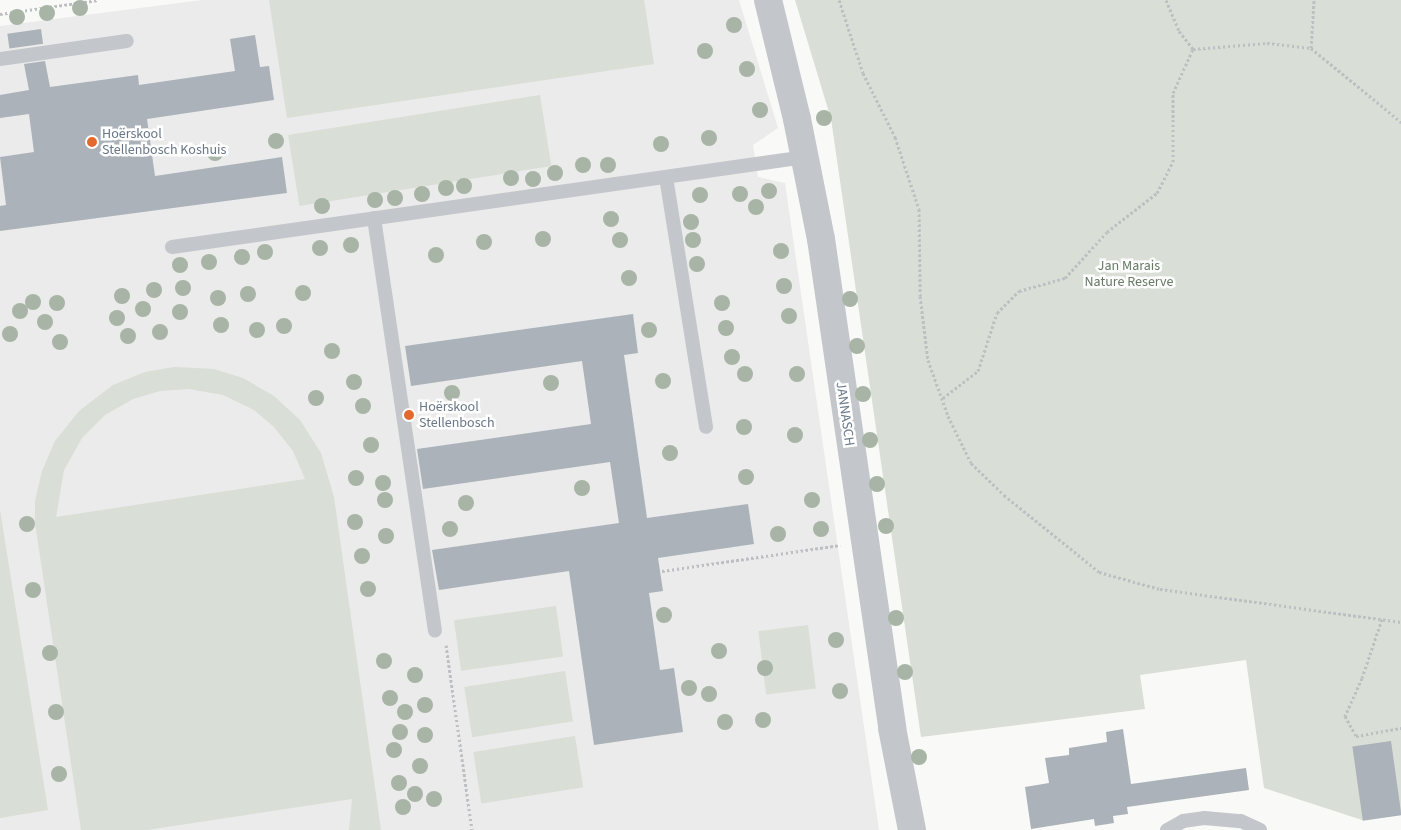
<!DOCTYPE html>
<html>
<head>
<meta charset="utf-8">
<style>
  body { margin:0 }
  #map { position:relative; width:1401px; height:830px; overflow:hidden; background:#f9faf7; font-family:"Source Sans 3",sans-serif }
  div>[style] { position:absolute }
  .built>* { inset:0; background:#eaebea }
  .green>* { inset:0; background:#d9ded6; transform-origin:0 0 }
  .building>* { inset:0; background:#abb2b9; transform-origin:0 0 }
  .path>* { height:3px; margin-top:-1.5px; transform-origin:0; background:repeating-linear-gradient(90deg,#bdbfc2 0 2.5px,transparent 0 5px) }
  .lane>* { height:14px; margin:-7px; padding:0 7px; transform-origin:7px; border-radius:7px; background:#c3c6cb }
  .street>* { height:28px; margin:-14px; padding:0 14px; transform-origin:14px; border-radius:14px; background:#c3c6cb }
  .trees>* { width:16px; height:16px; margin:-8px; border-radius:50%; background:#a8b4a6 }
  .dots>* { width:14px; height:14px; translate:-50% -50%; box-sizing:border-box; border:2px solid #fff; border-radius:50% }
  span { translate:-50% -50%; white-space:nowrap; text-align:center; line-height:1.15; -webkit-text-stroke:5px #fff; paint-order:stroke }
  .poi-label { font-size:14px; color:#697788 }
  .left { translate:0 -50%; text-align:left }
  .park-label { font-size:14px; color:#667a64 }
  .street-label { font-size:14px; color:#697788 }
</style>
</head>
<body>
<div id="map">
  <div class="built">
    <i style="clip-path:polygon(202px 0,739px 0,778px 128px,753px 145px,758px 177px,785px 183px,879px 830px,0 830px,0 26px)"></i>
  </div>
  <div class="green">
    <i style="clip-path:polygon(269px 0,644px 0,654px 64px,287px 118px)"></i>
    <i style="clip-path:polygon(795px 0,1401px 0,1401px 815px,1362px 820px,1264px 788px,1246px 660px,1140px 675px,1145px 709px,921px 737px,831px 119px)"></i>
    <i style="left:540px;top:95px;width:72px;height:255px;rotate:81deg"></i>
    <i style="clip-path:polygon(evenodd,174px 367px,214px 369px,243px 378px,274px 396px,300px 420px,321px 453px,334px 497px,381px 830px,349px 830px,352px 799px,147px 830px,81px 830px,35px 523px,35px 501px,42px 471px,55px 441px,79px 411px,113px 385px,145px 372px,174px 367px,189px 389px,223px 395px,254px 410px,274px 427px,293px 451px,305px 479px,56px 517px,64px 470px,82px 438px,105px 415px,133px 399px,160px 391px,189px 389px)"></i>
    <i style="clip-path:polygon(0 510px,48px 810px,0 818px)"></i>
    <i style="left:556px;top:606px;width:51px;height:103px;rotate:82deg"></i>
    <i style="left:808px;top:625px;width:64px;height:50px;rotate:83deg"></i>
    <i style="left:565px;top:671px;width:51px;height:102px;rotate:81deg"></i>
    <i style="left:575px;top:736px;width:52px;height:103px;rotate:81deg"></i>
  </div>
  <div class="building">
    <i style="left:41px;top:29px;width:15px;height:34px;rotate:82deg"></i>
    <i style="clip-path:polygon(255px 35px,260px 67px,269px 66px,274px 100px,147px 119px,155px 176px,282px 157px,287px 193px,0 231px,0 206px,6px 205px,0 157px,34px 152px,29px 114px,0 118px,0 95px,29px 90px,24px 64px,45px 61px,50px 87px,138px 75px,139px 85px,235px 71px,230px 39px)"></i>
    <i style="clip-path:polygon(633px 314px,638px 353px,624px 355px,647px 518px,748px 504px,754px 544px,658px 558px,663px 591px,649px 593px,660px 670px,674px 668px,683px 732px,594px 745px,569px 571px,439px 590px,432px 550px,619px 523px,610px 462px,423px 489px,417px 449px,591px 424px,582px 361px,411px 386px,405px 346px)"></i>
    <i style="clip-path:polygon(1123px 729px,1131px 784px,1246px 768px,1249px 790px,1127px 807px,1128px 814px,1113px 816px,1114px 823px,1095px 826px,1094px 819px,1031px 829px,1025px 787px,1049px 783px,1045px 758px,1069px 755px,1069px 748px,1107px 742px,1106px 732px)"></i>
    <i style="left:1391px;top:741px;width:75px;height:39px;rotate:82deg"></i>
  </div>
  <div class="path">
    <i style="left:839px;top:0;width:77px;rotate:71.8deg"></i>
    <i style="left:863px;top:73px;width:72px;rotate:63.4deg"></i>
    <i style="left:895px;top:137px;width:76px;rotate:71.6deg"></i>
    <i style="left:919px;top:209px;width:87px;rotate:89.3deg"></i>
    <i style="left:920px;top:296px;width:64px;rotate:82.9deg"></i>
    <i style="left:928px;top:360px;width:59px;rotate:70.3deg"></i>
    <i style="left:948px;top:416px;width:52px;rotate:63.9deg"></i>
    <i style="left:971px;top:463px;width:46px;rotate:44.1deg"></i>
    <i style="left:1004px;top:495px;width:122px;rotate:39deg"></i>
    <i style="left:1099px;top:572px;width:63px;rotate:15.6deg"></i>
    <i style="left:1160px;top:589px;width:243px;rotate:7.8deg"></i>
    <i style="left:1166px;top:0;width:34px;rotate:67deg"></i>
    <i style="left:1179px;top:31px;width:23px;rotate:52deg"></i>
    <i style="left:1193px;top:49px;width:74px;rotate:-4.6deg"></i>
    <i style="left:1267px;top:43px;width:44px;rotate:6.5deg"></i>
    <i style="left:1311px;top:48px;width:117px;rotate:39.4deg"></i>
    <i style="left:0;top:14px;width:99px;rotate:-8.1deg"></i>
    <i style="left:1311px;top:48px;width:48px;rotate:-86.4deg"></i>
    <i style="left:943px;top:398px;width:44px;rotate:-37.6deg"></i>
    <i style="left:978px;top:371px;width:61px;rotate:-71.9deg"></i>
    <i style="left:997px;top:313px;width:31px;rotate:-45deg"></i>
    <i style="left:1019px;top:291px;width:48px;rotate:-15.8deg"></i>
    <i style="left:1065px;top:278px;width:62px;rotate:-47.6deg"></i>
    <i style="left:1107px;top:232px;width:63px;rotate:-38deg"></i>
    <i style="left:1157px;top:193px;width:35px;rotate:-63deg"></i>
    <i style="left:1173px;top:162px;width:69px;rotate:-90deg"></i>
    <i style="left:1173px;top:93px;width:48px;rotate:-65.6deg"></i>
    <i style="left:662px;top:571px;width:180px;rotate:-8.3deg"></i>
    <i style="left:1382px;top:619px;width:62px;rotate:108.7deg"></i>
    <i style="left:1362px;top:678px;width:42px;rotate:114.1deg"></i>
    <i style="left:1345px;top:716px;width:23px;rotate:61deg"></i>
    <i style="left:1356px;top:736px;width:46px;rotate:-10.1deg"></i>
    <i style="left:446px;top:645px;width:187px;rotate:82deg"></i>
  </div>
  <div class="lane">
    <i style="left:0;top:59px;width:128px;rotate:-8.1deg"></i>
    <i style="left:666px;top:177px;width:253px;rotate:80.9deg"></i>
    <i style="left:374px;top:218px;width:417px;rotate:81.6deg"></i>
    <i style="left:172px;top:247px;width:639px;rotate:-8.09deg"></i>
    <i style="left:1167px;top:830px;width:18px;rotate:-29deg"></i>
    <i style="left:1183px;top:821px;width:21px;rotate:-8deg"></i>
    <i style="left:1204px;top:818px;width:37px;rotate:5deg"></i>
    <i style="left:1241px;top:821px;width:21px;rotate:25deg"></i>
  </div>
  <div class="street">
    <i style="left:768px;top:0;width:122px;rotate:76.3deg"></i>
    <i style="left:797px;top:119px;width:122px;rotate:78.7deg"></i>
    <i style="left:821px;top:239px;width:494px;rotate:81.7deg"></i>
    <i style="left:892px;top:728px;width:104px;rotate:78.9deg"></i>
  </div>
  <div class="trees">
    <i style="left:80px;top:8px"></i>
    <i style="left:47px;top:13px"></i>
    <i style="left:17px;top:17px"></i>
    <i style="left:734px;top:25px"></i>
    <i style="left:705px;top:51px"></i>
    <i style="left:747px;top:69px"></i>
    <i style="left:760px;top:110px"></i>
    <i style="left:824px;top:118px"></i>
    <i style="left:709px;top:138px"></i>
    <i style="left:276px;top:141px"></i>
    <i style="left:661px;top:144px"></i>
    <i style="left:215px;top:153px"></i>
    <i style="left:583px;top:165px"></i>
    <i style="left:608px;top:165px"></i>
    <i style="left:555px;top:173px"></i>
    <i style="left:511px;top:178px"></i>
    <i style="left:533px;top:179px"></i>
    <i style="left:464px;top:186px"></i>
    <i style="left:446px;top:188px"></i>
    <i style="left:769px;top:191px"></i>
    <i style="left:422px;top:194px"></i>
    <i style="left:740px;top:194px"></i>
    <i style="left:700px;top:195px"></i>
    <i style="left:395px;top:198px"></i>
    <i style="left:375px;top:200px"></i>
    <i style="left:322px;top:206px"></i>
    <i style="left:756px;top:207px"></i>
    <i style="left:611px;top:219px"></i>
    <i style="left:691px;top:222px"></i>
    <i style="left:543px;top:239px"></i>
    <i style="left:620px;top:240px"></i>
    <i style="left:693px;top:240px"></i>
    <i style="left:484px;top:242px"></i>
    <i style="left:351px;top:245px"></i>
    <i style="left:320px;top:248px"></i>
    <i style="left:781px;top:251px"></i>
    <i style="left:265px;top:252px"></i>
    <i style="left:436px;top:255px"></i>
    <i style="left:242px;top:257px"></i>
    <i style="left:209px;top:262px"></i>
    <i style="left:697px;top:264px"></i>
    <i style="left:180px;top:265px"></i>
    <i style="left:629px;top:278px"></i>
    <i style="left:784px;top:286px"></i>
    <i style="left:183px;top:288px"></i>
    <i style="left:154px;top:290px"></i>
    <i style="left:303px;top:293px"></i>
    <i style="left:248px;top:294px"></i>
    <i style="left:122px;top:296px"></i>
    <i style="left:218px;top:298px"></i>
    <i style="left:850px;top:299px"></i>
    <i style="left:33px;top:302px"></i>
    <i style="left:57px;top:303px"></i>
    <i style="left:722px;top:303px"></i>
    <i style="left:143px;top:309px"></i>
    <i style="left:20px;top:311px"></i>
    <i style="left:180px;top:312px"></i>
    <i style="left:789px;top:316px"></i>
    <i style="left:117px;top:318px"></i>
    <i style="left:45px;top:322px"></i>
    <i style="left:221px;top:325px"></i>
    <i style="left:284px;top:326px"></i>
    <i style="left:726px;top:328px"></i>
    <i style="left:257px;top:330px"></i>
    <i style="left:649px;top:330px"></i>
    <i style="left:160px;top:332px"></i>
    <i style="left:10px;top:334px"></i>
    <i style="left:128px;top:336px"></i>
    <i style="left:60px;top:342px"></i>
    <i style="left:857px;top:346px"></i>
    <i style="left:332px;top:351px"></i>
    <i style="left:732px;top:357px"></i>
    <i style="left:745px;top:374px"></i>
    <i style="left:797px;top:374px"></i>
    <i style="left:663px;top:381px"></i>
    <i style="left:354px;top:382px"></i>
    <i style="left:551px;top:383px"></i>
    <i style="left:452px;top:393px"></i>
    <i style="left:863px;top:394px"></i>
    <i style="left:316px;top:398px"></i>
    <i style="left:363px;top:406px"></i>
    <i style="left:744px;top:427px"></i>
    <i style="left:795px;top:435px"></i>
    <i style="left:870px;top:440px"></i>
    <i style="left:371px;top:445px"></i>
    <i style="left:670px;top:453px"></i>
    <i style="left:746px;top:477px"></i>
    <i style="left:356px;top:478px"></i>
    <i style="left:383px;top:483px"></i>
    <i style="left:877px;top:484px"></i>
    <i style="left:582px;top:488px"></i>
    <i style="left:385px;top:500px"></i>
    <i style="left:812px;top:500px"></i>
    <i style="left:466px;top:503px"></i>
    <i style="left:355px;top:522px"></i>
    <i style="left:27px;top:524px"></i>
    <i style="left:886px;top:526px"></i>
    <i style="left:450px;top:529px"></i>
    <i style="left:821px;top:529px"></i>
    <i style="left:778px;top:534px"></i>
    <i style="left:386px;top:536px"></i>
    <i style="left:362px;top:556px"></i>
    <i style="left:368px;top:589px"></i>
    <i style="left:33px;top:590px"></i>
    <i style="left:664px;top:615px"></i>
    <i style="left:896px;top:618px"></i>
    <i style="left:836px;top:640px"></i>
    <i style="left:719px;top:651px"></i>
    <i style="left:50px;top:653px"></i>
    <i style="left:384px;top:661px"></i>
    <i style="left:765px;top:668px"></i>
    <i style="left:905px;top:672px"></i>
    <i style="left:415px;top:675px"></i>
    <i style="left:689px;top:688px"></i>
    <i style="left:840px;top:691px"></i>
    <i style="left:709px;top:694px"></i>
    <i style="left:390px;top:698px"></i>
    <i style="left:425px;top:705px"></i>
    <i style="left:56px;top:712px"></i>
    <i style="left:405px;top:712px"></i>
    <i style="left:763px;top:720px"></i>
    <i style="left:725px;top:722px"></i>
    <i style="left:400px;top:732px"></i>
    <i style="left:425px;top:735px"></i>
    <i style="left:394px;top:750px"></i>
    <i style="left:919px;top:757px"></i>
    <i style="left:420px;top:766px"></i>
    <i style="left:59px;top:774px"></i>
    <i style="left:399px;top:783px"></i>
    <i style="left:415px;top:794px"></i>
    <i style="left:434px;top:799px"></i>
    <i style="left:403px;top:807px"></i>
  </div>
  <div class="dots">
    <i style="left:92px;top:142px;background:#e3682e"></i>
    <i style="left:409px;top:415px;background:#e3682e"></i>
  </div>
  <div class="poi-label">
    <span class="left" style="left:102px;top:142px">Hoërskool<br>Stellenbosch Koshuis</span>
    <span class="left" style="left:419px;top:415px">Hoërskool<br>Stellenbosch</span>
  </div>
  <div class="park-label">
    <span style="left:1129px;top:274px">Jan Marais<br>Nature Reserve</span>
  </div>
  <div class="street-label">
    <span style="left:845px;top:414px;rotate:82deg">JANNASCH</span>
  </div>
</div>
</body>
</html>
